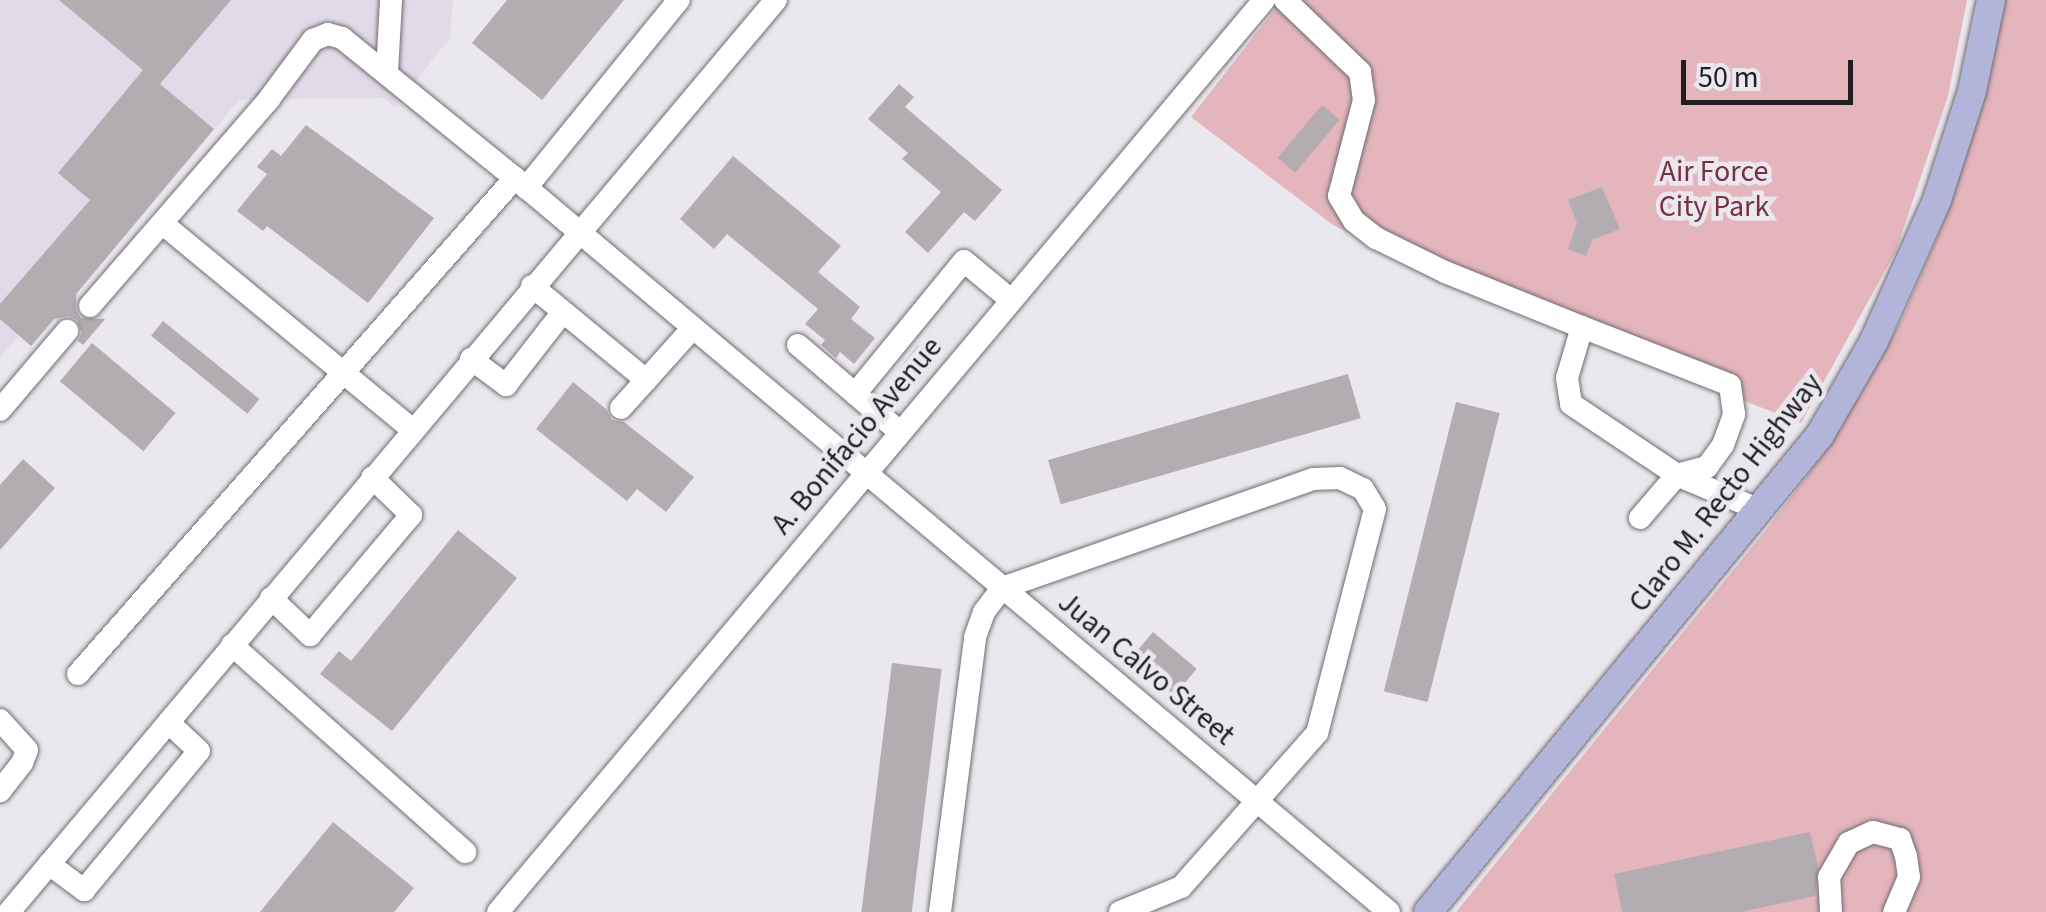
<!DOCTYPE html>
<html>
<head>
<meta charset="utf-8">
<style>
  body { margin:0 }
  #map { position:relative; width:2046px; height:912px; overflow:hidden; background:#ebe7ee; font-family:"Source Sans 3",sans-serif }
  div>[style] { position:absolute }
  .built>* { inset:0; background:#e2dae8 }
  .green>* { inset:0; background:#e5b5bd }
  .building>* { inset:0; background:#b3acb0; transform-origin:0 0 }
  .roads { filter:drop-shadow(0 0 2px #6f6c72) drop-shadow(0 0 2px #6f6c72) }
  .minor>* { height:22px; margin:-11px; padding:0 11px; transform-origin:11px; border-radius:11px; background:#fff }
  .major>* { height:28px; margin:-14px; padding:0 14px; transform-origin:14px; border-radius:14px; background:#b2b4d9 }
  span { translate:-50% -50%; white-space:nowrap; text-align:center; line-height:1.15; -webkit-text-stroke:9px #ebe7ee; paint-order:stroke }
  .park-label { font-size:30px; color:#753041 }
  .street-label { font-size:30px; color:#201e21 }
  .scale { position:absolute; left:1681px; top:60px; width:172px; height:45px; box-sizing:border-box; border:5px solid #201e21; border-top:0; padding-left:12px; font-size:30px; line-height:35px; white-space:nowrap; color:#201e21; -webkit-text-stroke:8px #ebe7ee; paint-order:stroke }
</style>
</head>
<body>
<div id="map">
  <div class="built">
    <i style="clip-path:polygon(0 0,453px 0,450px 38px,395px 107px,383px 98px,239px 100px,77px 294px,105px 319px,83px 345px,54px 320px,31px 346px,19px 336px,0 357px)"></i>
  </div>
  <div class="green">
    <i style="clip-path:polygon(1282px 0,1967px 0,1948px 96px,1896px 251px,1801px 423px,1577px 336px,1333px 225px,1191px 117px)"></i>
    <i style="clip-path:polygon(2002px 0,2046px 0,2046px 912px,1456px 912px,1769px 526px,1824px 453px,1867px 383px,1901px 321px,1943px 224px,1997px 39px)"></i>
  </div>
  <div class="building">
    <i style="clip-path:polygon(59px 0,231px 0,160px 84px,214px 129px,76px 294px,76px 310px,81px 318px,105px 319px,83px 345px,78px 341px,82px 333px,77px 320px,69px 316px,54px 319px,31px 346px,0 319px,0 304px,90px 200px,58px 173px,143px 70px)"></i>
    <i style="clip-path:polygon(507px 0,624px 0,542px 100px,472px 43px)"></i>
    <i style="clip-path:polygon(899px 84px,914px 97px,905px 107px,1002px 190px,975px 221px,964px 212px,928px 253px,905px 232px,941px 192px,902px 159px,908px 153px,868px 119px)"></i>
    <i style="left:1322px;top:105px;width:23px;height:69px;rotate:40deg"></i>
    <i style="clip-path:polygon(306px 125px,434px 218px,368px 303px,267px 226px,263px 231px,237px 211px,267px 174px,257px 167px,272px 149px,281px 156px)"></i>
    <i style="clip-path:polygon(733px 156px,841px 246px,818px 272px,860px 307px,851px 319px,875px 338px,854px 364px,840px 352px,836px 358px,821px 345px,825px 340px,805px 324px,818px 309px,727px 234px,714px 249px,680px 219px)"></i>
    <i style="clip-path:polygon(1602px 187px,1620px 229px,1592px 240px,1586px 256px,1568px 249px,1577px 223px,1568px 200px)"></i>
    <i style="left:163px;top:321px;width:124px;height:19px;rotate:39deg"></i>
    <i style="left:92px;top:343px;width:109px;height:50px;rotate:40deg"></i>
    <i style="left:918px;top:345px;width:24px;height:32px;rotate:38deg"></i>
    <i style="left:1348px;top:374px;width:46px;height:312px;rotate:74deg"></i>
    <i style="clip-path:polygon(573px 382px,606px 409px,612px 420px,624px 422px,694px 477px,666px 512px,637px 489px,627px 501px,536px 429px)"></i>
    <i style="left:1456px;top:402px;width:45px;height:298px;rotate:14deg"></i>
    <i style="clip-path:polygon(23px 459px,55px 488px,0 550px,0 485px)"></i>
    <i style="clip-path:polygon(458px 530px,517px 578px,392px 731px,320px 674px,339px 651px,351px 661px)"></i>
    <i style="left:1153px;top:632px;width:57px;height:35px;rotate:40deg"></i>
    <i style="left:892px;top:663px;width:50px;height:251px;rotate:7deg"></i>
    <i style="clip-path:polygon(333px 822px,414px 888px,394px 912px,260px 912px)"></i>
    <i style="clip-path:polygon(1810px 832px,1818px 866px,1815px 896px,1741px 912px,1622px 912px,1614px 874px)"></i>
  </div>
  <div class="roads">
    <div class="minor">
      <i style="left:1285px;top:0;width:104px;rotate:43.8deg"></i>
      <i style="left:1360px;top:72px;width:28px;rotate:82deg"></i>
      <i style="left:1364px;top:100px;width:99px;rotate:104.6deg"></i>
      <i style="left:1339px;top:196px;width:29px;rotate:59deg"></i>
      <i style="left:1354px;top:221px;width:28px;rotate:38deg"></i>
      <i style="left:1376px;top:238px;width:77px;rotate:26.2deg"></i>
      <i style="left:1445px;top:272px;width:148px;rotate:21.9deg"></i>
      <i style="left:387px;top:72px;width:72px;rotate:-86.8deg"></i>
      <i style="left:526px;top:188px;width:242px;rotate:-50.9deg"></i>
      <i style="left:163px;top:224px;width:323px;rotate:39.5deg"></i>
      <i style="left:532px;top:286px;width:148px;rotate:39.5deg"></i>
      <i style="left:90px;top:306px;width:274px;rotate:-49.1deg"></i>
      <i style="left:269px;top:99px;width:74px;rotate:-53.3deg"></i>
      <i style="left:313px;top:40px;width:16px;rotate:-22deg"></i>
      <i style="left:328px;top:34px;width:15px;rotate:16deg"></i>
      <i style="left:342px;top:38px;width:223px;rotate:39deg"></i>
      <i style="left:515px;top:178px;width:1141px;rotate:40.02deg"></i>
      <i style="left:798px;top:345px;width:134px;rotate:40.5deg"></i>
      <i style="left:471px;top:359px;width:44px;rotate:36.6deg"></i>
      <i style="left:506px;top:385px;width:91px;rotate:-52.1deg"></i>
      <i style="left:855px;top:394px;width:172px;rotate:-50.7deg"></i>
      <i style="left:964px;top:261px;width:61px;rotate:39.7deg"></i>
      <i style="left:621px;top:408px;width:106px;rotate:-48.1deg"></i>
      <i style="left:0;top:410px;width:104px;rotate:-49.7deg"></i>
      <i style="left:1640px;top:518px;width:57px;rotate:-49.3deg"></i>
      <i style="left:1677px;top:475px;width:31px;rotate:-15deg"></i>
      <i style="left:1707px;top:467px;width:27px;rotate:-54deg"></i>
      <i style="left:1723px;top:445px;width:33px;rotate:-70deg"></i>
      <i style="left:1734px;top:414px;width:29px;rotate:-98deg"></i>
      <i style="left:1730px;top:385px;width:159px;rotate:-158.6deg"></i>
      <i style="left:1582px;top:327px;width:53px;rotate:106.4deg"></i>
      <i style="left:1567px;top:378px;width:26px;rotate:81deg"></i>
      <i style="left:1571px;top:404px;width:128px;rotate:33.8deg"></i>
      <i style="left:1677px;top:475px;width:90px;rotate:22.9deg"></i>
      <i style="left:271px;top:598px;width:54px;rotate:43.5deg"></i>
      <i style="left:310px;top:635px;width:157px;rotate:-49.9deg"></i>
      <i style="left:411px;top:515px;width:54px;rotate:-135.7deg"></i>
      <i style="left:232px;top:645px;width:312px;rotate:41.6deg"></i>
      <i style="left:78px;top:674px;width:661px;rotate:-48.62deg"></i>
      <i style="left:0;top:720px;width:40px;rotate:48deg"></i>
      <i style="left:27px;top:750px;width:14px;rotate:111deg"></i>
      <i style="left:22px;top:763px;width:36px;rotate:128deg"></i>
      <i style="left:49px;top:864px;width:44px;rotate:36.6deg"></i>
      <i style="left:84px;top:890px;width:180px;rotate:-50.4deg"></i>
      <i style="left:199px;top:751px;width:42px;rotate:-136.9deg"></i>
      <i style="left:9px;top:912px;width:1192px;rotate:-49.94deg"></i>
      <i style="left:498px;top:912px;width:1191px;rotate:-49.97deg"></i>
      <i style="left:940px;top:912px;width:277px;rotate:-82.7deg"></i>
      <i style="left:975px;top:637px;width:27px;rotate:-70deg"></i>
      <i style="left:984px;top:612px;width:30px;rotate:-53deg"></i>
      <i style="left:1002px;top:588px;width:330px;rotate:-19.3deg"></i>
      <i style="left:1314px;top:479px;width:26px;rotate:-2deg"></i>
      <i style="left:1340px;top:478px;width:25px;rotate:26deg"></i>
      <i style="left:1363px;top:489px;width:23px;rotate:59deg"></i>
      <i style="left:1375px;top:509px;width:231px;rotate:104.5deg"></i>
      <i style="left:1317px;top:733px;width:205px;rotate:131.4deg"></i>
      <i style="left:1181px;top:887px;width:66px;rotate:157.7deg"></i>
      <i style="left:1831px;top:912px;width:35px;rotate:-93deg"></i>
      <i style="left:1829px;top:877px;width:39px;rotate:-60deg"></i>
      <i style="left:1849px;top:843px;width:26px;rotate:-25deg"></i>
      <i style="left:1873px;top:832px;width:28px;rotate:15deg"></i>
      <i style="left:1900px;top:839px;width:18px;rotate:71deg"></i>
      <i style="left:1906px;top:856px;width:21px;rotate:82deg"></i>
      <i style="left:1909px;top:877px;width:38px;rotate:113deg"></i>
    </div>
    <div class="major">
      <i style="left:1428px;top:912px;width:617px;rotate:-50.59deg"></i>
      <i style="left:1820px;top:435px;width:108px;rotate:-60.1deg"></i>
      <i style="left:1874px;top:341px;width:154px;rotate:-65.9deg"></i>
      <i style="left:1937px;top:200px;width:114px;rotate:-72.2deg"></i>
      <i style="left:1972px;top:91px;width:93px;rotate:-78.2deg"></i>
    </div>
  </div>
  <div class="park-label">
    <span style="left:1714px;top:189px">Air Force<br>City Park</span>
  </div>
  <div class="street-label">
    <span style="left:857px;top:436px;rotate:-50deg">A. Bonifacio Avenue</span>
    <span style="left:1726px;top:493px;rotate:-52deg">Claro M. Recto Highway</span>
    <span style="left:1146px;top:669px;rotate:40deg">Juan Calvo Street</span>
  </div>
  <div class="scale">50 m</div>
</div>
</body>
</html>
